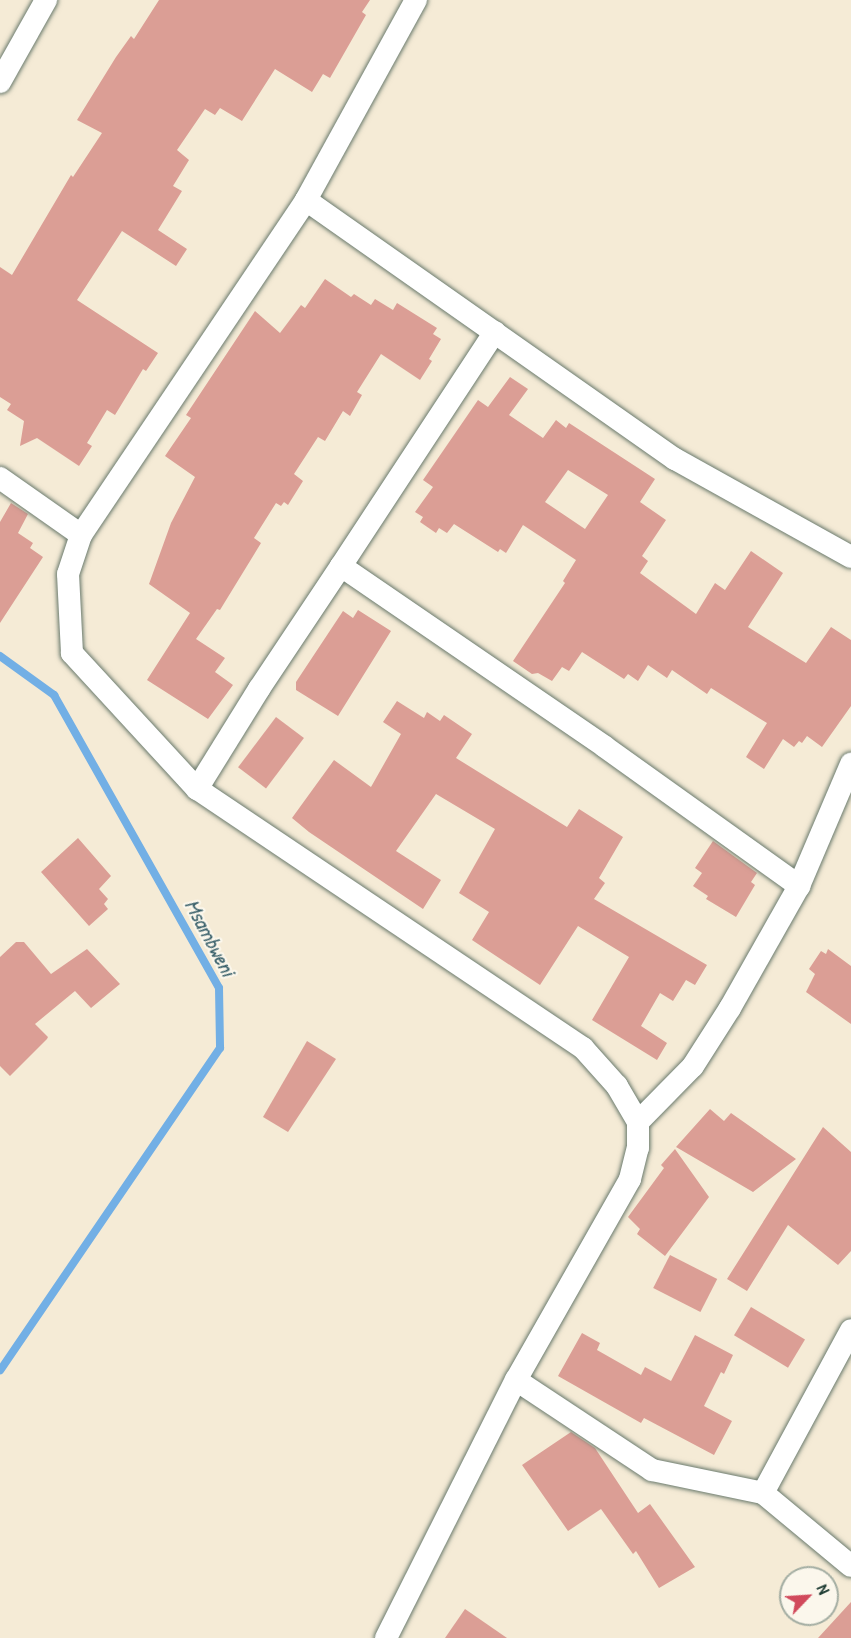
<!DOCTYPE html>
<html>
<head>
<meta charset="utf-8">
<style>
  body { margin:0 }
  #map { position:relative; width:851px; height:1638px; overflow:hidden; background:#f5ebd6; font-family:"Patrick Hand",sans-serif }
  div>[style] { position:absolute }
  .stream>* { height:8px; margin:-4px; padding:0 4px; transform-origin:4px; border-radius:4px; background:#72afe5 }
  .building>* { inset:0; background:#db9e95; transform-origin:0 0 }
  .roads { filter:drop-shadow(0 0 2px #6a7a6d) drop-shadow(0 0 2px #6a7a6d) }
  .minor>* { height:22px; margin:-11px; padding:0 11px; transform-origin:11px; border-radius:11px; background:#fff }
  span { translate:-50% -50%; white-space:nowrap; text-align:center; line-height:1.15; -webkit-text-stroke:4.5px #fbf7ec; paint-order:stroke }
  .water-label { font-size:21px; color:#385f69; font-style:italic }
  .north { position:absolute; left:779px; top:1566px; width:60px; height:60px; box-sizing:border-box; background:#fbf7ec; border:2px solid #a3ada2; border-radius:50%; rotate:65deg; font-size:16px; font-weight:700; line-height:24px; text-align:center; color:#1f3d34 }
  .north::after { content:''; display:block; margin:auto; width:21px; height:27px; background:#d1495b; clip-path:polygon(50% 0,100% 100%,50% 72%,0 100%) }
</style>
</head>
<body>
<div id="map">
  <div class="stream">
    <i style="left:0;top:656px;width:67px;rotate:35.8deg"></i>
    <i style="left:54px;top:695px;width:336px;rotate:60.6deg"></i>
    <i style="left:219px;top:988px;width:60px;rotate:89deg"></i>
    <i style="left:220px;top:1048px;width:390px;rotate:124.3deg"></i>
  </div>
  <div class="building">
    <i style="clip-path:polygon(159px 0,370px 0,362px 12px,366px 15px,330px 78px,323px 74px,312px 92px,275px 69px,242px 121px,220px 108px,215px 115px,205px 109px,177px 150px,189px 160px,173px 186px,182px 191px,158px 230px,187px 249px,176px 266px,122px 231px,77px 300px,158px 353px,146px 371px,143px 369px,115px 415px,107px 410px,87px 443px,92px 446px,79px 466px,37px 438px,20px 446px,24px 421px,7px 410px,11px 404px,0 397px,0 267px,12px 275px,71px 175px,73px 177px,102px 133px,77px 120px,116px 57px,131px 36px,134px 39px)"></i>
    <i style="clip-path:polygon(325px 279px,351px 297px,354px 294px,371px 305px,375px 299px,393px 310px,397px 303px,437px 328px,433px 334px,441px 339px,429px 359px,432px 361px,420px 380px,381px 354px,357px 392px,362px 395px,350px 416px,343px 411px,325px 441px,318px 437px,294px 474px,303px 481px,288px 505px,284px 502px,281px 506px,276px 503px,254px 538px,261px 543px,220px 610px,217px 609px,196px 639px,225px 658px,215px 672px,233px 685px,208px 719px,147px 680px,190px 613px,149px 584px,171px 523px,195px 477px,165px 456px,191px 418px,186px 415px,255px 311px,280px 333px,301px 305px,305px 308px)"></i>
    <i style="clip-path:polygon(evenodd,510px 377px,528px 389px,509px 415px,543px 438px,556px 420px,566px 428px,569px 423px,655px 479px,640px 502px,666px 520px,642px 556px,648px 561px,640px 573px,696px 614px,715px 583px,725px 590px,751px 551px,783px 573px,748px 627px,806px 663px,831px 627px,851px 640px,851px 706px,822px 747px,807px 736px,802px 743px,799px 741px,794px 747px,783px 739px,764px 769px,746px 757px,767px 723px,711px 688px,707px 694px,672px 670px,667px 678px,648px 665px,638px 681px,628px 674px,624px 679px,582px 652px,569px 671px,562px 667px,552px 681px,538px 673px,532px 674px,513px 661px,565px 583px,563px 581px,576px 560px,523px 525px,506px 553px,500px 549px,498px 552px,454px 524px,447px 533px,439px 528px,436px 533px,420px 522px,423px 517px,415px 512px,433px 487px,423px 480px,478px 400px,488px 407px,510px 377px,568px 470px,608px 495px,585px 529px,545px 502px,568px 470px)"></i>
    <i style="clip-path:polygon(11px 503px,28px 514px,18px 533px,33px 543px,30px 548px,43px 557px,0 623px,0 522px)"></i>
    <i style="clip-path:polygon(358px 610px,391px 631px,338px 716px,296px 690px,296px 682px,343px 611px,353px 618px)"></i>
    <i style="clip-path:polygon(397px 701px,424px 718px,427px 712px,440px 721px,444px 715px,472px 734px,456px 758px,567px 827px,579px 809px,623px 837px,599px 878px,605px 883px,594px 899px,707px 965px,695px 985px,686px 980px,673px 1001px,660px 993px,641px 1026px,667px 1043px,657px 1060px,592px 1020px,629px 957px,578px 926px,540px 985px,472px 940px,489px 912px,459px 893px,495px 829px,436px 794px,396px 851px,441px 880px,423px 909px,309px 832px,292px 818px,334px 760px,371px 787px,401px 734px,383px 722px)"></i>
    <i style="left:276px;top:717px;width:35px;height:63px;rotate:37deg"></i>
    <i style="clip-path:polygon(78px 838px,111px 876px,99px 889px,108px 899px,104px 904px,108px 909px,89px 926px,41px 872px)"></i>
    <i style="clip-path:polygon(713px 841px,757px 873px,751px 882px,755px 885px,736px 917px,706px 899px,708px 896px,693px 886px,702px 873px,695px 868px)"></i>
    <i style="clip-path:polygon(16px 942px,24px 942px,51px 974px,87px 949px,120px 984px,91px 1008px,75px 991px,35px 1024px,48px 1037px,47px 1039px,10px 1076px,0 1066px,0 957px)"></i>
    <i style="clip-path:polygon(828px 949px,851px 966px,851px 1024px,806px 992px,815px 974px,809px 969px,821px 951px,826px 954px)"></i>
    <i style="clip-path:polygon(307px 1041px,336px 1059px,288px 1132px,263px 1117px)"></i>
    <i style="clip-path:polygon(710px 1109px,724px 1121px,731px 1113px,796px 1159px,753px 1192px,676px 1147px)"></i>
    <i style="clip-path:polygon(823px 1127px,851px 1152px,851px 1251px,838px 1265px,788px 1225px,747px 1291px,727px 1279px)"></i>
    <i style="clip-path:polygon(675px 1149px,709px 1197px,665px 1256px,637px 1234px,640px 1229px,628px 1217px,664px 1168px,661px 1165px)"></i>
    <i style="left:670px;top:1255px;width:53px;height:37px;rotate:27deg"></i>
    <i style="left:751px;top:1307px;width:63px;height:33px;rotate:31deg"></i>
    <i style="clip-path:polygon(582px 1333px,600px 1343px,597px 1350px,641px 1375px,645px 1367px,671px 1381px,695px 1335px,733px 1355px,724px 1374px,721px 1372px,704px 1406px,732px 1421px,714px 1455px,644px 1418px,641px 1423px,558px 1376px)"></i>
    <i style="clip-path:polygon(571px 1432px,595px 1448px,638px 1513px,650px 1504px,695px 1567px,659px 1588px,636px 1551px,633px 1554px,601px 1509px,568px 1531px,522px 1465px)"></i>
    <i style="clip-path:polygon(851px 1602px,851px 1638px,818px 1638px)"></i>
    <i style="clip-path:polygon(465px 1609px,507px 1638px,445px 1638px)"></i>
  </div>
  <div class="roads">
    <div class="minor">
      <i style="left:0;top:82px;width:94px;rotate:-60.7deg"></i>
      <i style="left:306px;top:200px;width:451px;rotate:35.1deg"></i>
      <i style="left:675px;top:459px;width:201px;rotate:29.1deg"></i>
      <i style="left:0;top:478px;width:99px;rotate:35.1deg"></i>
      <i style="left:341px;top:566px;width:280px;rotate:-56.7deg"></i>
      <i style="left:197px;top:789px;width:118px;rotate:-58.2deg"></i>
      <i style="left:259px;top:689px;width:148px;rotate:-56.3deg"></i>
      <i style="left:341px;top:566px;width:320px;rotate:34.4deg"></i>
      <i style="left:605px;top:747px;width:239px;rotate:35.6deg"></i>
      <i style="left:638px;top:1122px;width:78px;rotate:-45.5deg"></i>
      <i style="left:693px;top:1066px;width:69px;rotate:-57.5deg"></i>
      <i style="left:730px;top:1008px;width:140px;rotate:-60.5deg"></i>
      <i style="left:799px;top:886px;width:133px;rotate:-66.9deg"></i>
      <i style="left:516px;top:1380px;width:163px;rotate:33.5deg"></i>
      <i style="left:652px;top:1470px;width:113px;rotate:11.7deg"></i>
      <i style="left:763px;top:1493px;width:185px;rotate:-61.6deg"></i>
      <i style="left:763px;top:1493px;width:114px;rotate:39.7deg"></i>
      <i style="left:386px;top:1638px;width:289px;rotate:-63.3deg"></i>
      <i style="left:516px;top:1380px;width:231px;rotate:-60.4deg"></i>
      <i style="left:630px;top:1179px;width:32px;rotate:-76deg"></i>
      <i style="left:638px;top:1148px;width:26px;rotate:-90deg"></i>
      <i style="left:638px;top:1122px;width:42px;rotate:-120.3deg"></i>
      <i style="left:617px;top:1086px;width:51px;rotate:-131.8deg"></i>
      <i style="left:583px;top:1048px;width:465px;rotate:-146.1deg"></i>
      <i style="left:197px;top:789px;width:185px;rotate:-132.6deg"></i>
      <i style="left:72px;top:653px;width:79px;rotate:-92.9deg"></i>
      <i style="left:68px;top:574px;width:41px;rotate:-71.6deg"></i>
      <i style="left:81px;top:535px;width:404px;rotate:-56.1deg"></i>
      <i style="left:306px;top:200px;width:228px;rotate:-61.2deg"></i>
    </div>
  </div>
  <div class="water-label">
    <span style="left:210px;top:938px;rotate:62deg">Msambweni</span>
  </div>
  <div class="north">N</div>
</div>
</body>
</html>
